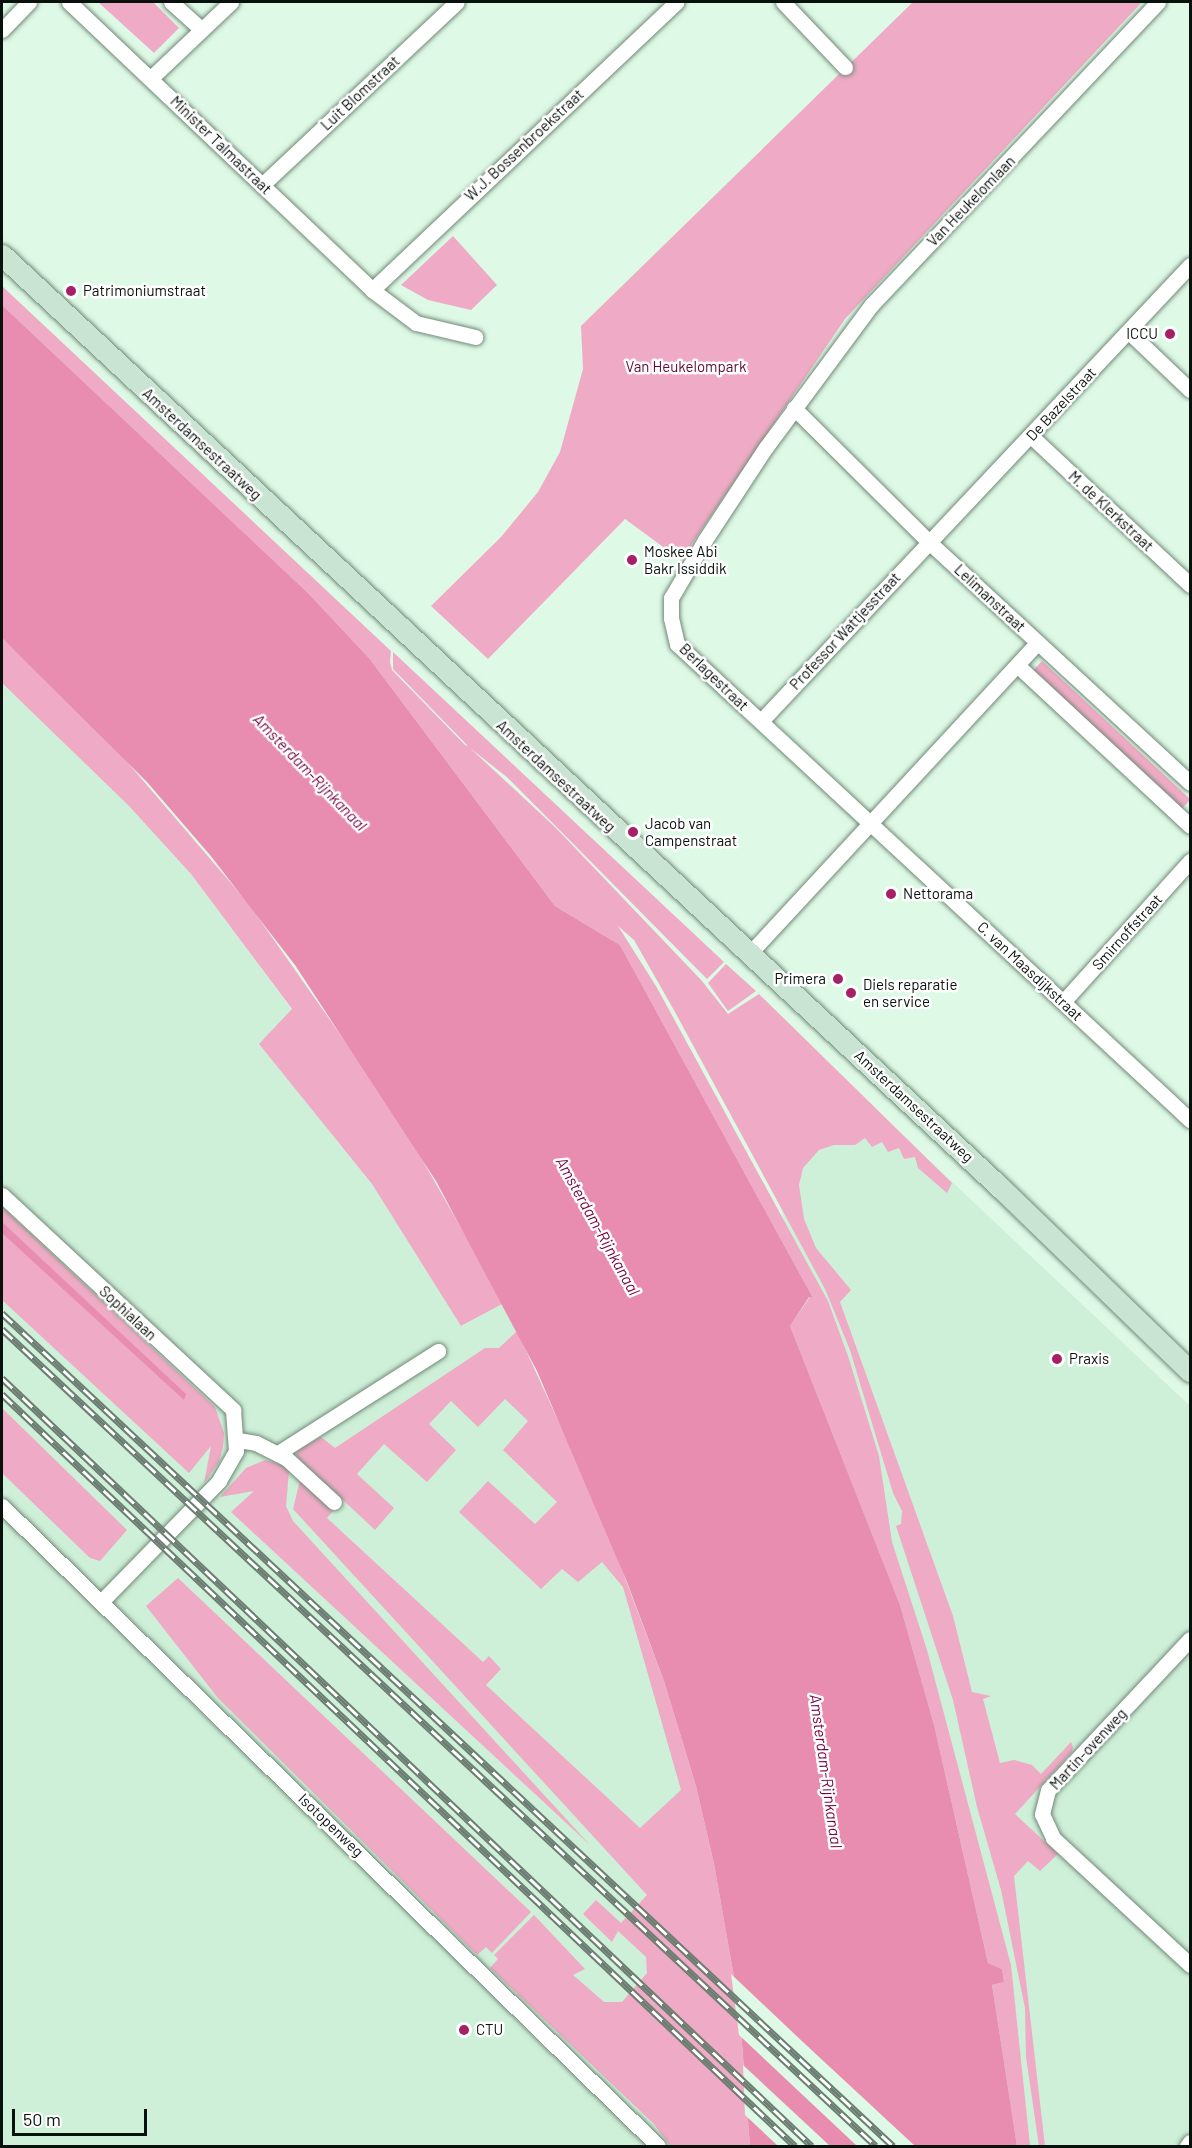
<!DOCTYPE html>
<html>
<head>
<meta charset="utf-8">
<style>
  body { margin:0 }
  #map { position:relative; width:1192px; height:2148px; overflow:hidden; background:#def9e6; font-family:Barlow,sans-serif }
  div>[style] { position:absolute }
  .built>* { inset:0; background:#ceefd8 }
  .green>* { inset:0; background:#efabc5; transform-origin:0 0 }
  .water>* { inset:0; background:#e88cb0 }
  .pier>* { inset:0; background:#def9e6 }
  .roads { filter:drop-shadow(0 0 2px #718978) drop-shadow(0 0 2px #718978) }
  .minor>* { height:15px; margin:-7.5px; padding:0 7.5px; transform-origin:7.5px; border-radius:7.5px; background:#fff }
  .secondary>* { height:21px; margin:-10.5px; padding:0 10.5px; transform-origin:10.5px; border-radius:10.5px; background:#cae4d4 }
  .rail>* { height:7px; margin-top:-3.5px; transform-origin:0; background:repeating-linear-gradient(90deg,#fff 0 14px,#6c7d71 0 28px); box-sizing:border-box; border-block:2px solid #6c7d71 }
  .dots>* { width:16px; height:16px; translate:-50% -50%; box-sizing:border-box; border:3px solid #fff; border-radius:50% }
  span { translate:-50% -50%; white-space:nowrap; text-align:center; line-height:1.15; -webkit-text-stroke:5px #fff; paint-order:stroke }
  .street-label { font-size:15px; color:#08110b }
  .poi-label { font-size:15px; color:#08110b }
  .left { translate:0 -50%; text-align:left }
  .right { translate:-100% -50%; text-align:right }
  .park-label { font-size:15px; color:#5d0b36 }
  .water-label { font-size:16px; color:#750243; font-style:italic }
  .frame { position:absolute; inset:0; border:3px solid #08110b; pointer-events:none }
  .scale { position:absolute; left:12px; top:2109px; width:135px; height:27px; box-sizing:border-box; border:3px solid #08110b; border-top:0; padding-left:8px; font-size:18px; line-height:21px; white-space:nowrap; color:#08110b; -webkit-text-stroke:4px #fff; paint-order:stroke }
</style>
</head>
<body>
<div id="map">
  <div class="built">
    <i style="clip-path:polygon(2px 683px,128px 805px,191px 874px,292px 1010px,260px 1045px,372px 1184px,462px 1326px,504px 1303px,600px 1512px,696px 1786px,729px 1942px,750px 2146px,2px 2146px)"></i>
    <i style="clip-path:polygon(899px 1132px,1190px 1406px,1190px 2146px,1017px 2146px,958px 1827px,790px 1326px,780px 1177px,812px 1133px)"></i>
  </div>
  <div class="green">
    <i style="clip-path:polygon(98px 2px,153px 2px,179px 28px,154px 53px)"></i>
    <i style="clip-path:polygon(913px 2px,1142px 2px,845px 319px,681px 560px,625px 519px,488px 659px,431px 606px,501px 537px,538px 492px,560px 452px,583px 369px,581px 326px)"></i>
    <i style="clip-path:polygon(453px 236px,497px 285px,471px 310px,428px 300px,401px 285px)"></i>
    <i style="clip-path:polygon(2px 286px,391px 651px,390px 662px,392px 670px,465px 745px,468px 746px,393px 669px,393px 652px,724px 962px,707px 979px,508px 778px,470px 748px,556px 828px,702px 981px,728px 1014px,759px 994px,952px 1183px,947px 1193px,918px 1168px,915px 1157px,904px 1159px,899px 1148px,888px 1152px,882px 1142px,872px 1147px,865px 1138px,855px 1145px,834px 1145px,819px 1150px,803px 1168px,799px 1185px,804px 1219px,816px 1248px,851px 1290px,840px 1302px,953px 1616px,972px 1692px,991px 1696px,983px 1699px,1000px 1763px,1014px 1760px,1032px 1765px,1041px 1774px,1071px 1742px,1073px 1747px,1072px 1752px,1015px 1814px,1058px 1854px,1040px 1871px,1028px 1861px,1014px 1876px,1045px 2146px,1039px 2146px,1026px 2057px,1025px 2008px,1001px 1890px,977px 1807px,953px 1700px,896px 1526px,901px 1524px,902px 1511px,893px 1493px,850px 1350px,825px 1289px,675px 1012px,634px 940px,618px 926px,656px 986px,811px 1270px,828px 1301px,848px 1356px,879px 1456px,892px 1542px,927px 1650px,1011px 1965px,1030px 2146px,1017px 2146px,992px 1985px,1004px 1982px,1002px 1969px,988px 1963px,934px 1725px,900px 1605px,790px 1326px,810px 1297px,813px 1298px,620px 945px,555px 906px,369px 658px,308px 593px,2px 305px)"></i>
    <i style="clip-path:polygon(2px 638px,110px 742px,248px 903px,396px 1114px,504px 1303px,461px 1326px,372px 1184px,259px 1044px,292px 1009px,191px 874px,128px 805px,2px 683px)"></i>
    <i style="left:1042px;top:661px;width:203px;height:13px;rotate:43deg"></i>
    <i style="clip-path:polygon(726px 964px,756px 991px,728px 1011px,708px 983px)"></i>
    <i style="clip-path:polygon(2px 1207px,215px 1407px,224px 1433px,223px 1447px,219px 1462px,204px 1483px,211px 1446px,189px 1473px,2px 1300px)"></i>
    <i style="clip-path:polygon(517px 1331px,600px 1512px,664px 1681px,696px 1786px,714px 1864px,739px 2005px,750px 2146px,670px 2146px,654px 2124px,490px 1968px,498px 1959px,494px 1955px,534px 1915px,585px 1969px,573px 1975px,604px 2002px,622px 2002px,647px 1973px,646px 1957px,618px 1931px,612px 1942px,583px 1914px,596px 1900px,621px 1923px,647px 1895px,293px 1509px,300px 1480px,333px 1511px,327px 1518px,483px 1662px,489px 1656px,501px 1669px,486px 1685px,640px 1828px,681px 1790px,623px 1587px,602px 1562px,578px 1582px,562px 1569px,541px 1589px,459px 1512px,488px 1481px,535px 1524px,557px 1502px,503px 1450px,528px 1421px,505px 1399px,478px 1427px,451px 1401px,429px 1424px,456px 1450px,427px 1482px,384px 1444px,357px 1474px,394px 1508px,375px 1530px,296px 1456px,298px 1450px,321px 1437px,335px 1448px,485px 1348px,499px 1348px)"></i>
    <i style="clip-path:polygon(2px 1408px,127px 1530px,100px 1561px,90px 1558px,2px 1473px)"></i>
    <i style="clip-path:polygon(265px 1460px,286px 1466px,289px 1471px,286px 1506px,293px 1521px,590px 1845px,231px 1512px,254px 1491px,220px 1497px,246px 1468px)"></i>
    <i style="clip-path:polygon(178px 1578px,531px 1912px,492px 1953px,486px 1947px,477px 1955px,218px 1698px,146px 1606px)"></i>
  </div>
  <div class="water">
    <i style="clip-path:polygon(2px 305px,308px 593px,369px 658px,555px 906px,620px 945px,813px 1298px,809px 1297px,790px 1326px,900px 1605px,934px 1725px,988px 1963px,1002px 1969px,1004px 1982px,992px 1985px,1017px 2146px,750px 2146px,739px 2005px,714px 1864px,696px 1786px,664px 1681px,627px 1582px,537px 1371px,436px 1181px,295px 965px,210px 855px,147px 782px,2px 638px)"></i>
    <i style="clip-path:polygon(2px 1222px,186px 1394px,184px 1400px,2px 1233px)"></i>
  </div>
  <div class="pier">
    <i style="clip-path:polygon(731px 1974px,804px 2043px,915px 2146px,857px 2146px,739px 2035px)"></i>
    <i style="clip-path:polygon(743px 2065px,830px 2146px,778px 2146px,745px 2115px)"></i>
  </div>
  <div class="roads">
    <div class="minor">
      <i style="left:69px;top:2px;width:418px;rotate:43.5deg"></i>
      <i style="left:372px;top:290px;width:55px;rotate:36.9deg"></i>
      <i style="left:416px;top:323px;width:61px;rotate:13.3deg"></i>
      <i style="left:171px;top:2px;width:40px;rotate:42deg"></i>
      <i style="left:783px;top:2px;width:90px;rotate:46.4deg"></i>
      <i style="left:1158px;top:2px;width:416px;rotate:133.4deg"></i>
      <i style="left:872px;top:304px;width:178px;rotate:126.5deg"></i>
      <i style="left:766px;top:447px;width:111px;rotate:123.3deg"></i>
      <i style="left:705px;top:540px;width:67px;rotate:120.4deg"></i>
      <i style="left:671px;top:598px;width:20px;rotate:90deg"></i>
      <i style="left:671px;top:618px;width:27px;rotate:77deg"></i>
      <i style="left:677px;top:644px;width:700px;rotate:42.86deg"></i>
      <i style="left:2px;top:30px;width:39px;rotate:-46deg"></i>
      <i style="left:152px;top:77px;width:109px;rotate:-43.5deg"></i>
      <i style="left:262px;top:185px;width:267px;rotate:-43.2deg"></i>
      <i style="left:372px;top:290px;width:419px;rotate:-43.4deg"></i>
      <i style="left:1129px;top:332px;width:84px;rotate:43.6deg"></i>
      <i style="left:794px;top:408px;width:190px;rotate:44.8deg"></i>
      <i style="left:929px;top:542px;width:355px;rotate:42.7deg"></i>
      <i style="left:1031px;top:436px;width:218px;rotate:43.1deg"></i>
      <i style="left:1017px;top:665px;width:236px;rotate:42.9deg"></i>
      <i style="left:761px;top:721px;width:626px;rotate:-46.75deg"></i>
      <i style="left:750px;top:953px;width:422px;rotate:-47.2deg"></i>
      <i style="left:1063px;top:1002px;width:190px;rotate:-48deg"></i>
      <i style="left:2px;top:1195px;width:316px;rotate:42.9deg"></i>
      <i style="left:233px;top:1410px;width:41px;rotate:85.8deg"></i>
      <i style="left:236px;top:1451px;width:34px;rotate:120deg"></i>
      <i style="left:219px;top:1481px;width:169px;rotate:134.3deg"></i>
      <i style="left:238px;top:1440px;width:18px;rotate:9deg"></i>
      <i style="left:256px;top:1443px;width:34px;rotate:27deg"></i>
      <i style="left:286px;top:1458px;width:65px;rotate:42.5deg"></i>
      <i style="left:278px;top:1453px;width:190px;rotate:-32.5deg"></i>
      <i style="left:2px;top:1506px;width:916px;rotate:44.29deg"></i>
      <i style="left:1190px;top:1639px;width:207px;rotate:133.2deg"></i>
      <i style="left:1048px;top:1790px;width:25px;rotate:104deg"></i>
      <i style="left:1042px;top:1814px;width:26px;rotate:65deg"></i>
      <i style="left:1053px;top:1838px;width:187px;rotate:42.8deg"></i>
      <i style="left:1187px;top:2146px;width:5px;rotate:-53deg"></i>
    </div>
    <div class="secondary">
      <i style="left:2px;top:255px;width:1368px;rotate:43.05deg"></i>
      <i style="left:1002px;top:1189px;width:262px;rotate:44.1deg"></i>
    </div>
  </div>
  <div class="rail">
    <i style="left:2px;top:1313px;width:1220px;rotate:43.07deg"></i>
    <i style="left:2px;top:1329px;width:1196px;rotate:43.07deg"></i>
    <i style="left:2px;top:1378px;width:1116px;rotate:43.48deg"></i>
    <i style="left:2px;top:1394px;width:1093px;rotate:43.48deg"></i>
  </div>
  <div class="dots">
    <i style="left:71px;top:291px;background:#a71f65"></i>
    <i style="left:1170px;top:334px;background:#a71f65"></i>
    <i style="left:632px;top:560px;background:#a71f65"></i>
    <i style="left:633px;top:832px;background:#a71f65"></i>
    <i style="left:891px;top:894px;background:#a71f65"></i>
    <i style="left:838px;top:979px;background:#a71f65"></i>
    <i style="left:851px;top:993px;background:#a71f65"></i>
    <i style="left:1057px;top:1359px;background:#a71f65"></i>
    <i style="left:464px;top:2030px;background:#a71f65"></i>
  </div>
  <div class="street-label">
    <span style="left:360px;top:93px;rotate:-43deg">Luit Blomstraat</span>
    <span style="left:221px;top:145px;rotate:44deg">Minister Talmastraat</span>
    <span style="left:524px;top:145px;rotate:-43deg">W.J. Bossenbroekstraat</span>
    <span style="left:971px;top:201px;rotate:-46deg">Van Heukelomlaan</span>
    <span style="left:1061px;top:404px;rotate:-47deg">De Bazelstraat</span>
    <span style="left:202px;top:444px;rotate:43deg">Amsterdamsestraatweg</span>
    <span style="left:1111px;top:511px;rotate:43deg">M. de Klerkstraat</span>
    <span style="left:990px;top:598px;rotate:43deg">Lelimanstraat</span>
    <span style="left:845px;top:631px;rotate:-47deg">Professor Wattjesstraat</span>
    <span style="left:714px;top:677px;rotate:44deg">Berlagestraat</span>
    <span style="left:556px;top:776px;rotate:43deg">Amsterdamsestraatweg</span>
    <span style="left:1127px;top:932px;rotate:-48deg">Smirnoffstraat</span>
    <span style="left:1030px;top:971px;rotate:43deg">C. van Maasdijkstraat</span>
    <span style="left:914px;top:1106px;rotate:43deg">Amsterdamsestraatweg</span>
    <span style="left:128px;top:1313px;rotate:43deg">Sophialaan</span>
    <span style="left:1088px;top:1749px;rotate:-47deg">Martin-ovenweg</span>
    <span style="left:331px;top:1825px;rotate:44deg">Isotopenweg</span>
  </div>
  <div class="poi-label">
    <span class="left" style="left:83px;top:291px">Patrimoniumstraat</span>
    <span class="right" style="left:1158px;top:334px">ICCU</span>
    <span class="left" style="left:644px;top:560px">Moskee Abi<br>Bakr Issiddik</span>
    <span class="left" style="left:645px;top:832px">Jacob van<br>Campenstraat</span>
    <span class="left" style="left:903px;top:894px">Nettorama</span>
    <span class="right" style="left:826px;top:979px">Primera</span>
    <span class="left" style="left:863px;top:993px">Diels reparatie<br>en service</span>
    <span class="left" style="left:1069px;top:1359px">Praxis</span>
    <span class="left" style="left:476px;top:2030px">CTU</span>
  </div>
  <div class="park-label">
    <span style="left:686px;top:367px">Van Heukelompark</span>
  </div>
  <div class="water-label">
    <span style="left:310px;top:772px;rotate:46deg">Amsterdam-Rijnkanaal</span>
    <span style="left:598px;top:1226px;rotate:61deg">Amsterdam-Rijnkanaal</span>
    <span style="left:826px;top:1771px;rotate:82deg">Amsterdam-Rijnkanaal</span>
  </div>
  <div class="frame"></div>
  <div class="scale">50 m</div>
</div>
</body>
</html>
